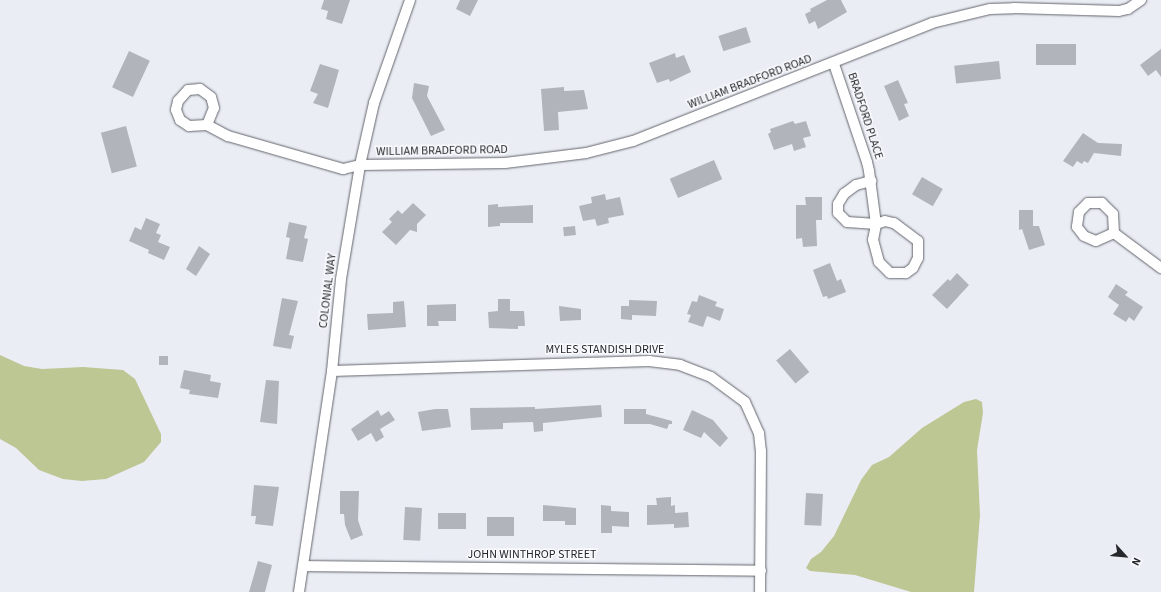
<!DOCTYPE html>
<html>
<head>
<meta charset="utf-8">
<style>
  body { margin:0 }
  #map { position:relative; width:1161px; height:592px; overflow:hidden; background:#ebedf5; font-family:"Source Sans 3",sans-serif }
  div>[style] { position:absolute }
  .green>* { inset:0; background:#bcc794 }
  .building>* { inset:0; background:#b1b4ba; transform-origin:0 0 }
  .roads { filter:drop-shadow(0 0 1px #62656b) drop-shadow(0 0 1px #62656b) }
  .minor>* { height:10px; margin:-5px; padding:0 5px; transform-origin:5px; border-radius:5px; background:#fff }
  span { translate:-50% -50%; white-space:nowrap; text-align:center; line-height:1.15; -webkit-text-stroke:3px #f9fbff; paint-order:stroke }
  .street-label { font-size:12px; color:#26272a }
  .north { position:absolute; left:1105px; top:536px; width:40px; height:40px; -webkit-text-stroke:3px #f9fbff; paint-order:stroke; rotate:117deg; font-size:11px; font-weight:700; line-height:16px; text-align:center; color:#26272a }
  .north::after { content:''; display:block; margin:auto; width:14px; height:18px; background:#26272a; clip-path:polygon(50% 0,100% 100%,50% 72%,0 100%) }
</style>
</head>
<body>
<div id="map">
  <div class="green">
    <i style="clip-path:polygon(0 355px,24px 366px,42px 369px,83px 367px,123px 370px,135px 379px,161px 434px,161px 442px,144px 462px,106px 479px,82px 481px,63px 479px,39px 470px,16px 448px,0 439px)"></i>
    <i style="clip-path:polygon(976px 399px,982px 402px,983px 413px,977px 450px,980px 515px,974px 592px,911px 592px,855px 575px,810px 571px,806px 568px,811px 559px,821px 552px,834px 536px,861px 480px,872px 465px,889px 457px,922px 428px,964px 402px)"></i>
  </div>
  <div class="building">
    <i style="clip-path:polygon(324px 0,350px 0,342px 24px,326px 19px,328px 11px,321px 9px)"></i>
    <i style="clip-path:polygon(460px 0,478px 0,470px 16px,456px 9px)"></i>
    <i style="clip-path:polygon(827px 0,841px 0,847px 12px,818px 29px,815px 21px,809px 24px,805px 14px,811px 11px,810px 9px)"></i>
    <i style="left:746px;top:27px;width:16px;height:29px;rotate:72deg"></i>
    <i style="left:1036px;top:44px;width:40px;height:21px"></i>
    <i style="clip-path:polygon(1161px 49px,1161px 77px,1156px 70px,1148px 76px,1140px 65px)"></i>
    <i style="left:129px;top:51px;width:23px;height:40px;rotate:25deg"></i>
    <i style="clip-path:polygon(675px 53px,676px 58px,684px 55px,691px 72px,670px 82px,669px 79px,657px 83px,649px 63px)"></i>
    <i style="left:999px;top:61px;width:18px;height:45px;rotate:84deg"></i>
    <i style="clip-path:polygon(320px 64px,339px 70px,328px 108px,313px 103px,318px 94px,310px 91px)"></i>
    <i style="clip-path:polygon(898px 80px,908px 103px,904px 104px,909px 116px,899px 121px,884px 86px)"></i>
    <i style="clip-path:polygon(414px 83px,429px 86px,427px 96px,445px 130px,431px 136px,412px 98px)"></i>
    <i style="clip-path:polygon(564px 87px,564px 91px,584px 90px,588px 109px,558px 112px,559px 130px,544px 131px,541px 89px)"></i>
    <i style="clip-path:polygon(793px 121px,795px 124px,806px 121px,811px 136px,803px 138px,806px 147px,794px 151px,792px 144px,774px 150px,768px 134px,771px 132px,770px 129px)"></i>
    <i style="left:126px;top:126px;width:42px;height:26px;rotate:75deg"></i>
    <i style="clip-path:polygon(1083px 133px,1098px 143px,1122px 144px,1121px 156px,1094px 153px,1088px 163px,1084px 161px,1082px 164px,1077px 161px,1073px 167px,1063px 161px)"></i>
    <i style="left:714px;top:160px;width:21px;height:48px;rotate:67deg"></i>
    <i style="left:922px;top:177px;width:24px;height:20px;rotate:30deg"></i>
    <i style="clip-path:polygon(605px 194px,606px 200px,620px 197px,624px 215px,608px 218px,609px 223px,597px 226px,595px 219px,583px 221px,579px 206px,592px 203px,591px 197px)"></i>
    <i style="clip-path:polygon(805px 197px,822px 197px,822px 220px,816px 220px,817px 246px,803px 247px,802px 238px,796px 239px,796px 205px,806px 205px)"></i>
    <i style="clip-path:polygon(413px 203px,426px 215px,417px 224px,417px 232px,410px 230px,396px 245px,382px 232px,392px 222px,389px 219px,398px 210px,402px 214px)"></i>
    <i style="clip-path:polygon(498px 204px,498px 207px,533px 205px,533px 223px,500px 223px,500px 226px,488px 227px,488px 205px)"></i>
    <i style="clip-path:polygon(1019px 210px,1033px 210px,1033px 226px,1039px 226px,1045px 245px,1029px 250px,1022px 229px,1019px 230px)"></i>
    <i style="clip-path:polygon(146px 218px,160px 224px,156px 233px,161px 235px,158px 242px,170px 247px,164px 260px,148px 253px,149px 250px,129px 241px,135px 227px,141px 230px)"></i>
    <i style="clip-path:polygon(289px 222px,307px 226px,304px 238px,308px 239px,303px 262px,286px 259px,290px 238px,286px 237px)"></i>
    <i style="left:575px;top:226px;width:9px;height:12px;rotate:84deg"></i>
    <i style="clip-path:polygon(199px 246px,210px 254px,196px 276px,186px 269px)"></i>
    <i style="clip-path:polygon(830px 263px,837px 281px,841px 279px,846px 292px,828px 299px,827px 296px,823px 297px,813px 270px)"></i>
    <i style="clip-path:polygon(957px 273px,969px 285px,947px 309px,932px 295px,948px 279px,950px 281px)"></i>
    <i style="clip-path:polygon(1116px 284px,1128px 292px,1125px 295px,1143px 307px,1134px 321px,1129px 317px,1126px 322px,1113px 314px,1119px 305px,1108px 297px)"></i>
    <i style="clip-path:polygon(699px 295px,717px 302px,715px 306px,724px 309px,720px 321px,707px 316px,703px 327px,688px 322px,691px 315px,687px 314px,692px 301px,697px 302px)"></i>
    <i style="clip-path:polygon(282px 298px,298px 301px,289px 335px,294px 336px,291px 349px,273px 346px)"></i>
    <i style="clip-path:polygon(498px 299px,510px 299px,510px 311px,524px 311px,525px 326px,518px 326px,518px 329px,489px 328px,488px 312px,498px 311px)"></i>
    <i style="clip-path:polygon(629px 300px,657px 301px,656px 316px,632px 315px,632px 320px,621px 319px,621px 306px,629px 306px)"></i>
    <i style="clip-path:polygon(404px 301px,406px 327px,368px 330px,367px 314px,393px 313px,393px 302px)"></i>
    <i style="clip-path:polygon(456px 304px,456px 321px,438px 321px,439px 326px,427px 326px,427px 305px)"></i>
    <i style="clip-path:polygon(559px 306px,581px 309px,581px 320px,560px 321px)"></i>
    <i style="left:790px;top:349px;width:30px;height:18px;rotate:50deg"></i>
    <i style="left:159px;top:356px;width:9px;height:9px"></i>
    <i style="clip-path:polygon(184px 370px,211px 375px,210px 381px,221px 383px,218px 398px,189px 394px,190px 390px,180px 388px)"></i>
    <i style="clip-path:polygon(266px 380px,279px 381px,277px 424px,260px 422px)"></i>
    <i style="clip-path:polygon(601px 405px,602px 417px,543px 423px,543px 431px,534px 432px,533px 422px,503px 423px,503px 429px,471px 430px,470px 408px,535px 407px,535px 409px)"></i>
    <i style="clip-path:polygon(435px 409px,448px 409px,451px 427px,422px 431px,418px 412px)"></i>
    <i style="clip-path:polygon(624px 409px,646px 409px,646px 414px,672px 421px,672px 424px,669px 424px,667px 429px,650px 424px,624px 424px)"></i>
    <i style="clip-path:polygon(378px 410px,381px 416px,389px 411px,395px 420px,380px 429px,384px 437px,376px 442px,371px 433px,358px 441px,351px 429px)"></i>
    <i style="clip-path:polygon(692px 410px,713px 420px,728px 438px,720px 447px,704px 432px,701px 438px,683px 430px)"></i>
    <i style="clip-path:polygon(254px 485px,279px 487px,273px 526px,255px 524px,256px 516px,251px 516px)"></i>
    <i style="clip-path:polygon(340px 491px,359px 491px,358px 520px,363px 535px,351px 540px,345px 525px,344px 514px,340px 514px)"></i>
    <i style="left:806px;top:493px;width:17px;height:32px;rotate:3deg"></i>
    <i style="clip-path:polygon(671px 497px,671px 506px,675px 505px,675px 513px,688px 512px,689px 527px,674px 528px,674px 524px,647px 525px,647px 505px,657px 505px,656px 498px)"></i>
    <i style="clip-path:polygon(543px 505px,576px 508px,576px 525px,565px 525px,565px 521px,543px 521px)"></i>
    <i style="clip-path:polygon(601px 505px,611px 506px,611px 511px,629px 512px,629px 527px,612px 526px,612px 533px,601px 533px)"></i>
    <i style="left:405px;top:507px;width:17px;height:33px;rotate:3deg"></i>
    <i style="left:466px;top:513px;width:16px;height:28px;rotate:90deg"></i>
    <i style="left:514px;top:517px;width:19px;height:27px;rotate:90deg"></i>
    <i style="clip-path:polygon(258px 561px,272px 565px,265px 592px,249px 592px)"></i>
  </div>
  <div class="roads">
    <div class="minor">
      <i style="left:834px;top:64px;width:103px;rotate:71.4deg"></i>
      <i style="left:867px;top:162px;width:9px;rotate:77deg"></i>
      <i style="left:869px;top:171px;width:53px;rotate:82.5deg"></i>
      <i style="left:876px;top:224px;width:9px;rotate:-18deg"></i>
      <i style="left:885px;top:221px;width:9px;rotate:13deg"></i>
      <i style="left:894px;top:223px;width:30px;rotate:37deg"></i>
      <i style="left:918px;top:241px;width:17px;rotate:90deg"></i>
      <i style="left:918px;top:258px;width:11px;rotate:117deg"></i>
      <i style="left:913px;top:268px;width:9px;rotate:144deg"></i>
      <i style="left:906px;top:273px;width:16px;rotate:180deg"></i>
      <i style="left:890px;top:273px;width:16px;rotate:-135deg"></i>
      <i style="left:879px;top:262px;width:23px;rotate:-105deg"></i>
      <i style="left:873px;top:240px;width:16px;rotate:-79deg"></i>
      <i style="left:876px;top:224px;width:29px;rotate:-176deg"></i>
      <i style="left:847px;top:222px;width:13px;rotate:-135deg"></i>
      <i style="left:838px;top:213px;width:9px;rotate:-90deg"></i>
      <i style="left:838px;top:204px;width:12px;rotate:-59deg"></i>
      <i style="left:844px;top:194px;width:15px;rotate:-37deg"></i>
      <i style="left:856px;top:185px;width:16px;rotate:-15deg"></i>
      <i style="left:207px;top:125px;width:18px;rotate:-68deg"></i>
      <i style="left:214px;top:108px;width:11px;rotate:-105deg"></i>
      <i style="left:211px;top:97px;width:14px;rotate:-144deg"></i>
      <i style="left:200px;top:89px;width:12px;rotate:175deg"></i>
      <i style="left:188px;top:90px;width:15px;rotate:132deg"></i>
      <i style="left:178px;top:101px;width:9px;rotate:103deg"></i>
      <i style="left:176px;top:110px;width:11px;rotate:68deg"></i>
      <i style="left:180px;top:120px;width:11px;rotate:34deg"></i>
      <i style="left:189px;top:126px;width:18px;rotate:-3deg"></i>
      <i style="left:207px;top:125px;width:24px;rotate:28deg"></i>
      <i style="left:228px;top:136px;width:120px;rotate:16deg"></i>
      <i style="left:343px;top:169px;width:17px;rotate:-13deg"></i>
      <i style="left:360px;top:165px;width:145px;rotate:-0.8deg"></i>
      <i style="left:505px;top:163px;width:82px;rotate:-7deg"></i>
      <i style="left:586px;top:153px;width:49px;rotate:-14.3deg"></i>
      <i style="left:633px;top:141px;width:321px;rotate:-21.5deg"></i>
      <i style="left:932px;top:23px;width:60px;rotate:-13.6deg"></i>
      <i style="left:990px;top:9px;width:24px;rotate:-2deg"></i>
      <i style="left:1014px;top:8px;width:105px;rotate:1.6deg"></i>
      <i style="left:1119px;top:11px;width:9px;rotate:-13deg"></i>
      <i style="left:1128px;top:9px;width:16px;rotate:-35deg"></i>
      <i style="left:1114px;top:233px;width:19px;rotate:-93deg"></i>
      <i style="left:1113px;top:214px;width:16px;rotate:-135deg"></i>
      <i style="left:1102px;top:203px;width:14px;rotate:180deg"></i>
      <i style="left:1088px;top:203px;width:13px;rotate:135deg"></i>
      <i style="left:1079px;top:212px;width:15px;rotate:98deg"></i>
      <i style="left:1077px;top:227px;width:11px;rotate:52deg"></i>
      <i style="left:1084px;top:236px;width:13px;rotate:23deg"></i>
      <i style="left:1096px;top:241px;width:20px;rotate:-24deg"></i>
      <i style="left:1114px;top:233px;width:59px;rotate:36.7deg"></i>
      <i style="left:332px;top:371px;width:317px;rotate:-1.8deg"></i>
      <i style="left:649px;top:361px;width:31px;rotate:7deg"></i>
      <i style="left:680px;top:365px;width:33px;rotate:21deg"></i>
      <i style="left:711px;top:377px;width:42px;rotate:36.3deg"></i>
      <i style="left:745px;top:402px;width:34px;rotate:66deg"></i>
      <i style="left:759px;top:433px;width:18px;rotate:84deg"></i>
      <i style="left:761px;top:451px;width:141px;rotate:90.4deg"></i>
      <i style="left:303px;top:566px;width:458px;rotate:0.6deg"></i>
      <i style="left:299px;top:592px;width:223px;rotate:-81.5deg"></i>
      <i style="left:332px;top:371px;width:92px;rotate:-84.4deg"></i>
      <i style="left:341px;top:279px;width:116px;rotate:-80.5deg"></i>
      <i style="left:360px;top:165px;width:64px;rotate:-77.3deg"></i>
      <i style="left:374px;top:103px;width:109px;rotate:-70.7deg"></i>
    </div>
  </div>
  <div class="street-label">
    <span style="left:750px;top:82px;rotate:-21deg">WILLIAM BRADFORD ROAD</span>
    <span style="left:865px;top:116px;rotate:72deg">BRADFORD PLACE</span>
    <span style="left:442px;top:151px;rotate:-1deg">WILLIAM BRADFORD ROAD</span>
    <span style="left:328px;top:291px;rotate:-83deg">COLONIAL WAY</span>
    <span style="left:605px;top:350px">MYLES STANDISH DRIVE</span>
    <span style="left:532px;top:555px">JOHN WINTHROP STREET</span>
  </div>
  <div class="north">N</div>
</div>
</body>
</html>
